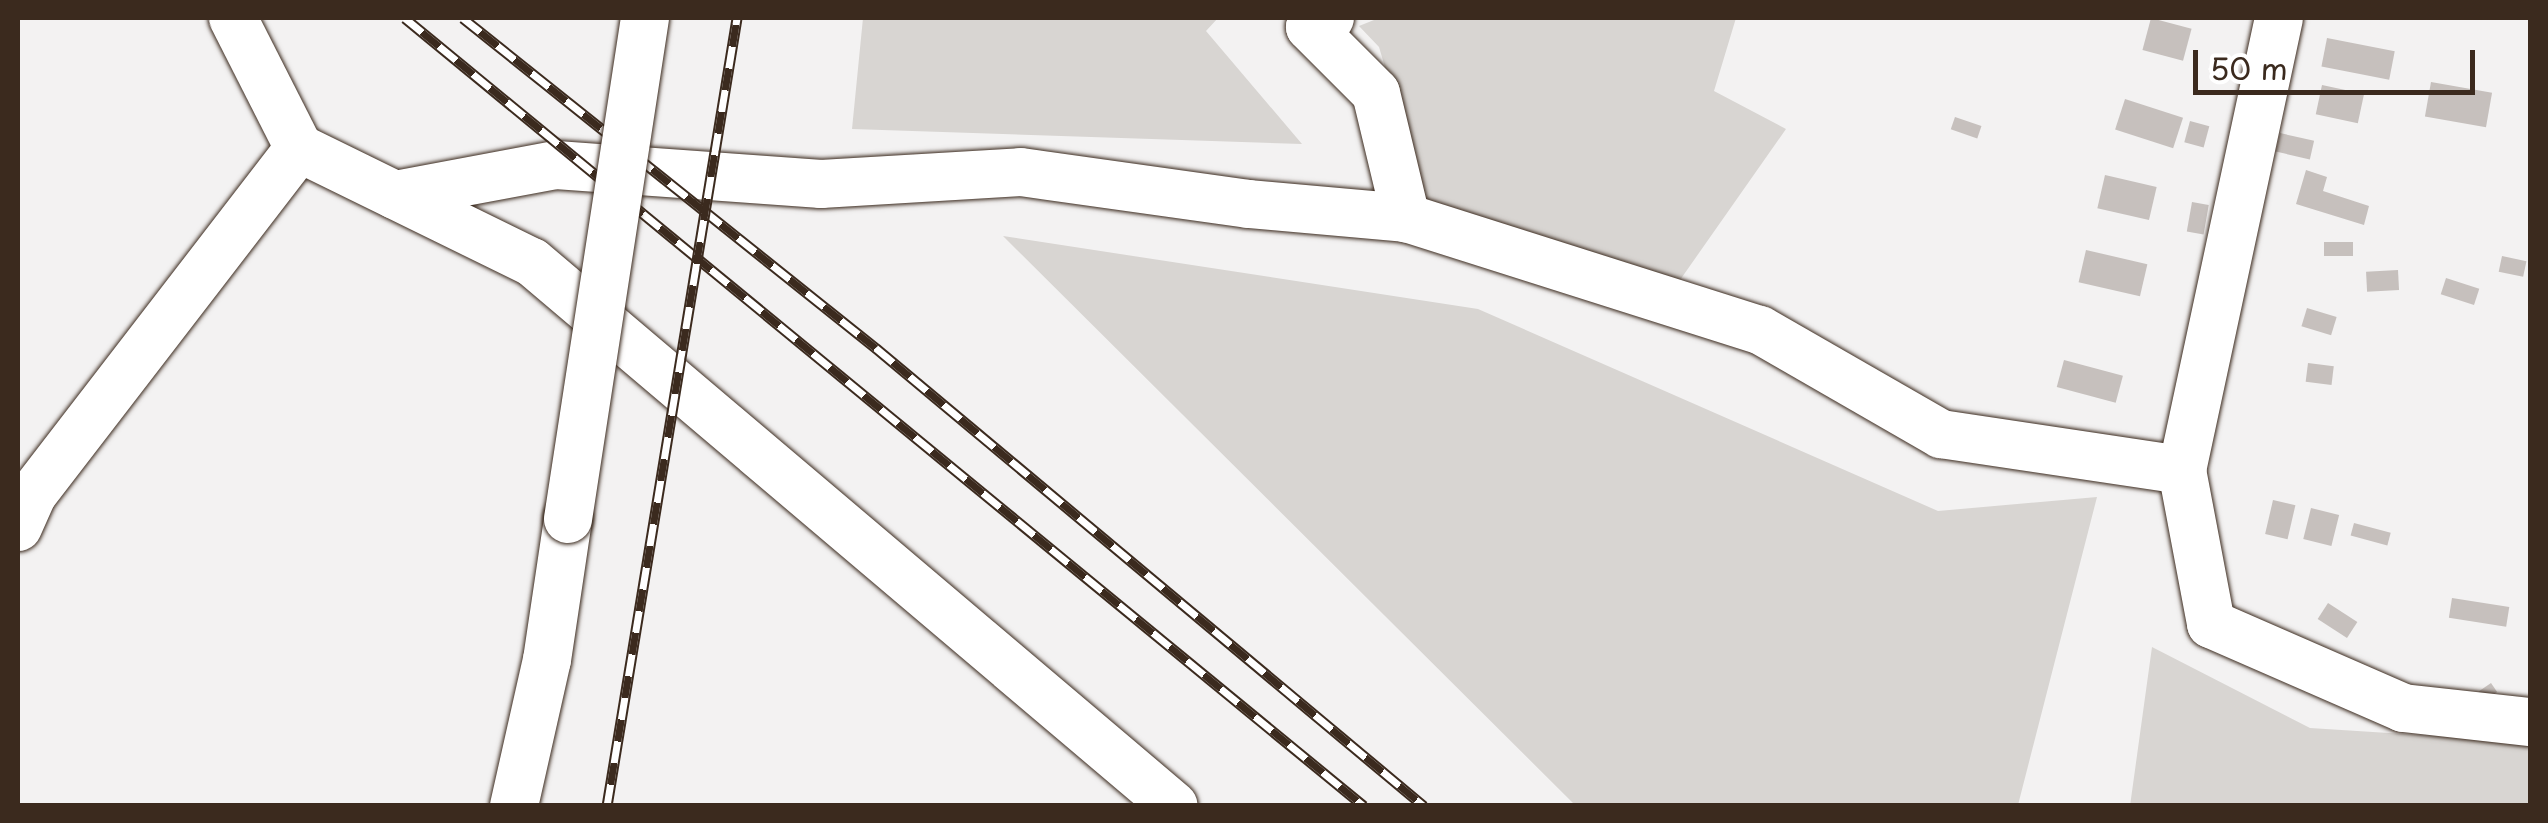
<!DOCTYPE html>
<html>
<head>
<meta charset="utf-8">
<style>
  body { margin:0 }
  #map { position:relative; width:2548px; height:823px; overflow:hidden; background:#f3f2f2; font-family:"Playpen Sans",sans-serif }
  div>[style] { position:absolute }
  .green>* { inset:0; background:#d8d5d2 }
  .building>* { inset:0; background:#c6c0bd; transform-origin:0 0 }
  .roads { filter:drop-shadow(0 0 2px #3b2a1e) drop-shadow(0 0 2px #3b2a1e) }
  .minor>* { height:48px; margin:-24px; padding:0 24px; transform-origin:24px; border-radius:24px; background:#fff }
  .rail>* { height:11px; margin-top:-5.5px; transform-origin:0; background:repeating-linear-gradient(90deg,#fff 0 22px,#3b2a1e 0 44px); box-sizing:border-box; border-block:2px solid #3b2a1e }
  .bridges { filter:drop-shadow(0 0 2px #3b2a1e) drop-shadow(0 0 2px #3b2a1e) }
  .minor-bridge>* { height:48px; margin:-24px; padding:0 24px; transform-origin:24px; border-radius:24px; background:#fff }
  span { translate:-50% -50%; white-space:nowrap; text-align:center; line-height:1.15; -webkit-text-stroke:9px #fff; paint-order:stroke }
  .frame { position:absolute; inset:0; border:20px solid #3b2a1e; pointer-events:none }
  .scale { position:absolute; left:2193px; top:50px; width:282px; height:45px; box-sizing:border-box; border:5px solid #3b2a1e; border-top:0; padding-left:12px; font-size:30px; line-height:35px; white-space:nowrap; color:#3b2a1e; -webkit-text-stroke:8px #fff; paint-order:stroke }
</style>
</head>
<body>
<div id="map">
  <div class="green">
    <i style="clip-path:polygon(863px 18px,1218px 18px,1206px 31px,1302px 144px,852px 129px)"></i>
    <i style="clip-path:polygon(1379px 18px,1736px 18px,1714px 91px,1786px 129px,1673px 290px,1427px 208px,1379px 47px,1359px 26px)"></i>
    <i style="clip-path:polygon(1003px 236px,1478px 309px,1938px 511px,2097px 497px,2018px 805px,1575px 805px)"></i>
    <i style="clip-path:polygon(2152px 647px,2310px 728px,2530px 742px,2530px 805px,2130px 806px)"></i>
  </div>
  <div class="building">
    <i style="left:2151px;top:18px;width:42px;height:33px;rotate:15deg"></i>
    <i style="left:2327px;top:38px;width:69px;height:29px;rotate:11deg"></i>
    <i style="left:2431px;top:82px;width:62px;height:35px;rotate:10deg"></i>
    <i style="left:2322px;top:85px;width:43px;height:30px;rotate:12deg"></i>
    <i style="left:2125px;top:99px;width:61px;height:32px;rotate:18deg"></i>
    <i style="left:1955px;top:117px;width:28px;height:13px;rotate:19deg"></i>
    <i style="left:2190px;top:121px;width:20px;height:22px;rotate:15deg"></i>
    <i style="left:2280px;top:133px;width:35px;height:19px;rotate:13deg"></i>
    <i style="clip-path:polygon(2306px 170px,2327px 177px,2323px 191px,2369px 206px,2364px 225px,2296px 204px)"></i>
    <i style="left:2105px;top:175px;width:53px;height:34px;rotate:13deg"></i>
    <i style="left:2192px;top:202px;width:17px;height:30px;rotate:10deg"></i>
    <i style="left:2353px;top:242px;width:14px;height:29px;rotate:90deg"></i>
    <i style="left:2086px;top:250px;width:63px;height:33px;rotate:13deg"></i>
    <i style="left:2502px;top:256px;width:25px;height:16px;rotate:12deg"></i>
    <i style="left:2398px;top:270px;width:20px;height:32px;rotate:87deg"></i>
    <i style="left:2446px;top:278px;width:35px;height:17px;rotate:18deg"></i>
    <i style="left:2307px;top:308px;width:31px;height:19px;rotate:17deg"></i>
    <i style="left:2064px;top:360px;width:61px;height:28px;rotate:15deg"></i>
    <i style="left:2308px;top:363px;width:26px;height:19px;rotate:7deg"></i>
    <i style="left:2273px;top:500px;width:23px;height:35px;rotate:13deg"></i>
    <i style="left:2311px;top:508px;width:29px;height:32px;rotate:14deg"></i>
    <i style="left:2354px;top:523px;width:38px;height:13px;rotate:15deg"></i>
    <i style="left:2452px;top:598px;width:58px;height:20px;rotate:9deg"></i>
    <i style="left:2328px;top:603px;width:35px;height:19px;rotate:33deg"></i>
    <i style="left:2491px;top:683px;width:11px;height:15px;rotate:56deg"></i>
  </div>
  <div class="roads">
    <div class="minor">
      <i style="left:233px;top:18px;width:146px;rotate:63.1deg"></i>
      <i style="left:299px;top:148px;width:259px;rotate:26.1deg"></i>
      <i style="left:532px;top:262px;width:841px;rotate:40.28deg"></i>
      <i style="left:1330px;top:18px;width:22px;rotate:156deg"></i>
      <i style="left:1310px;top:27px;width:93px;rotate:45deg"></i>
      <i style="left:1376px;top:93px;width:129px;rotate:76.5deg"></i>
      <i style="left:2279px;top:18px;width:462px;rotate:102.1deg"></i>
      <i style="left:2182px;top:470px;width:157px;rotate:79.3deg"></i>
      <i style="left:2211px;top:624px;width:210px;rotate:23.6deg"></i>
      <i style="left:2403px;top:708px;width:128px;rotate:6.3deg"></i>
      <i style="left:395px;top:195px;width:164px;rotate:-10.6deg"></i>
      <i style="left:556px;top:165px;width:266px;rotate:4.1deg"></i>
      <i style="left:821px;top:184px;width:200px;rotate:-3.4deg"></i>
      <i style="left:1021px;top:172px;width:230px;rotate:8deg"></i>
      <i style="left:1249px;top:204px;width:158px;rotate:5.1deg"></i>
      <i style="left:1406px;top:218px;width:371px;rotate:17.6deg"></i>
      <i style="left:1760px;top:330px;width:209px;rotate:29.9deg"></i>
      <i style="left:1941px;top:434px;width:244px;rotate:8.5deg"></i>
      <i style="left:18px;top:527px;width:35px;rotate:-66deg"></i>
      <i style="left:32px;top:495px;width:438px;rotate:-52.4deg"></i>
      <i style="left:514px;top:806px;width:150px;rotate:-77.3deg"></i>
      <i style="left:547px;top:660px;width:143px;rotate:-81.5deg"></i>
    </div>
  </div>
  <div class="rail">
    <i style="left:405px;top:18px;width:1241px;rotate:39.41deg"></i>
    <i style="left:463px;top:18px;width:529px;rotate:38.63deg"></i>
    <i style="left:876px;top:348px;width:714px;rotate:39.89deg"></i>
    <i style="left:607px;top:806px;width:799px;rotate:-80.63deg"></i>
  </div>
  <div class="bridges">
    <div class="minor-bridge">
      <i style="left:568px;top:519px;width:507px;rotate:-81.26deg"></i>
    </div>
  </div>
  <div class="frame"></div>
  <div class="scale">50 m</div>
</div>
</body>
</html>
